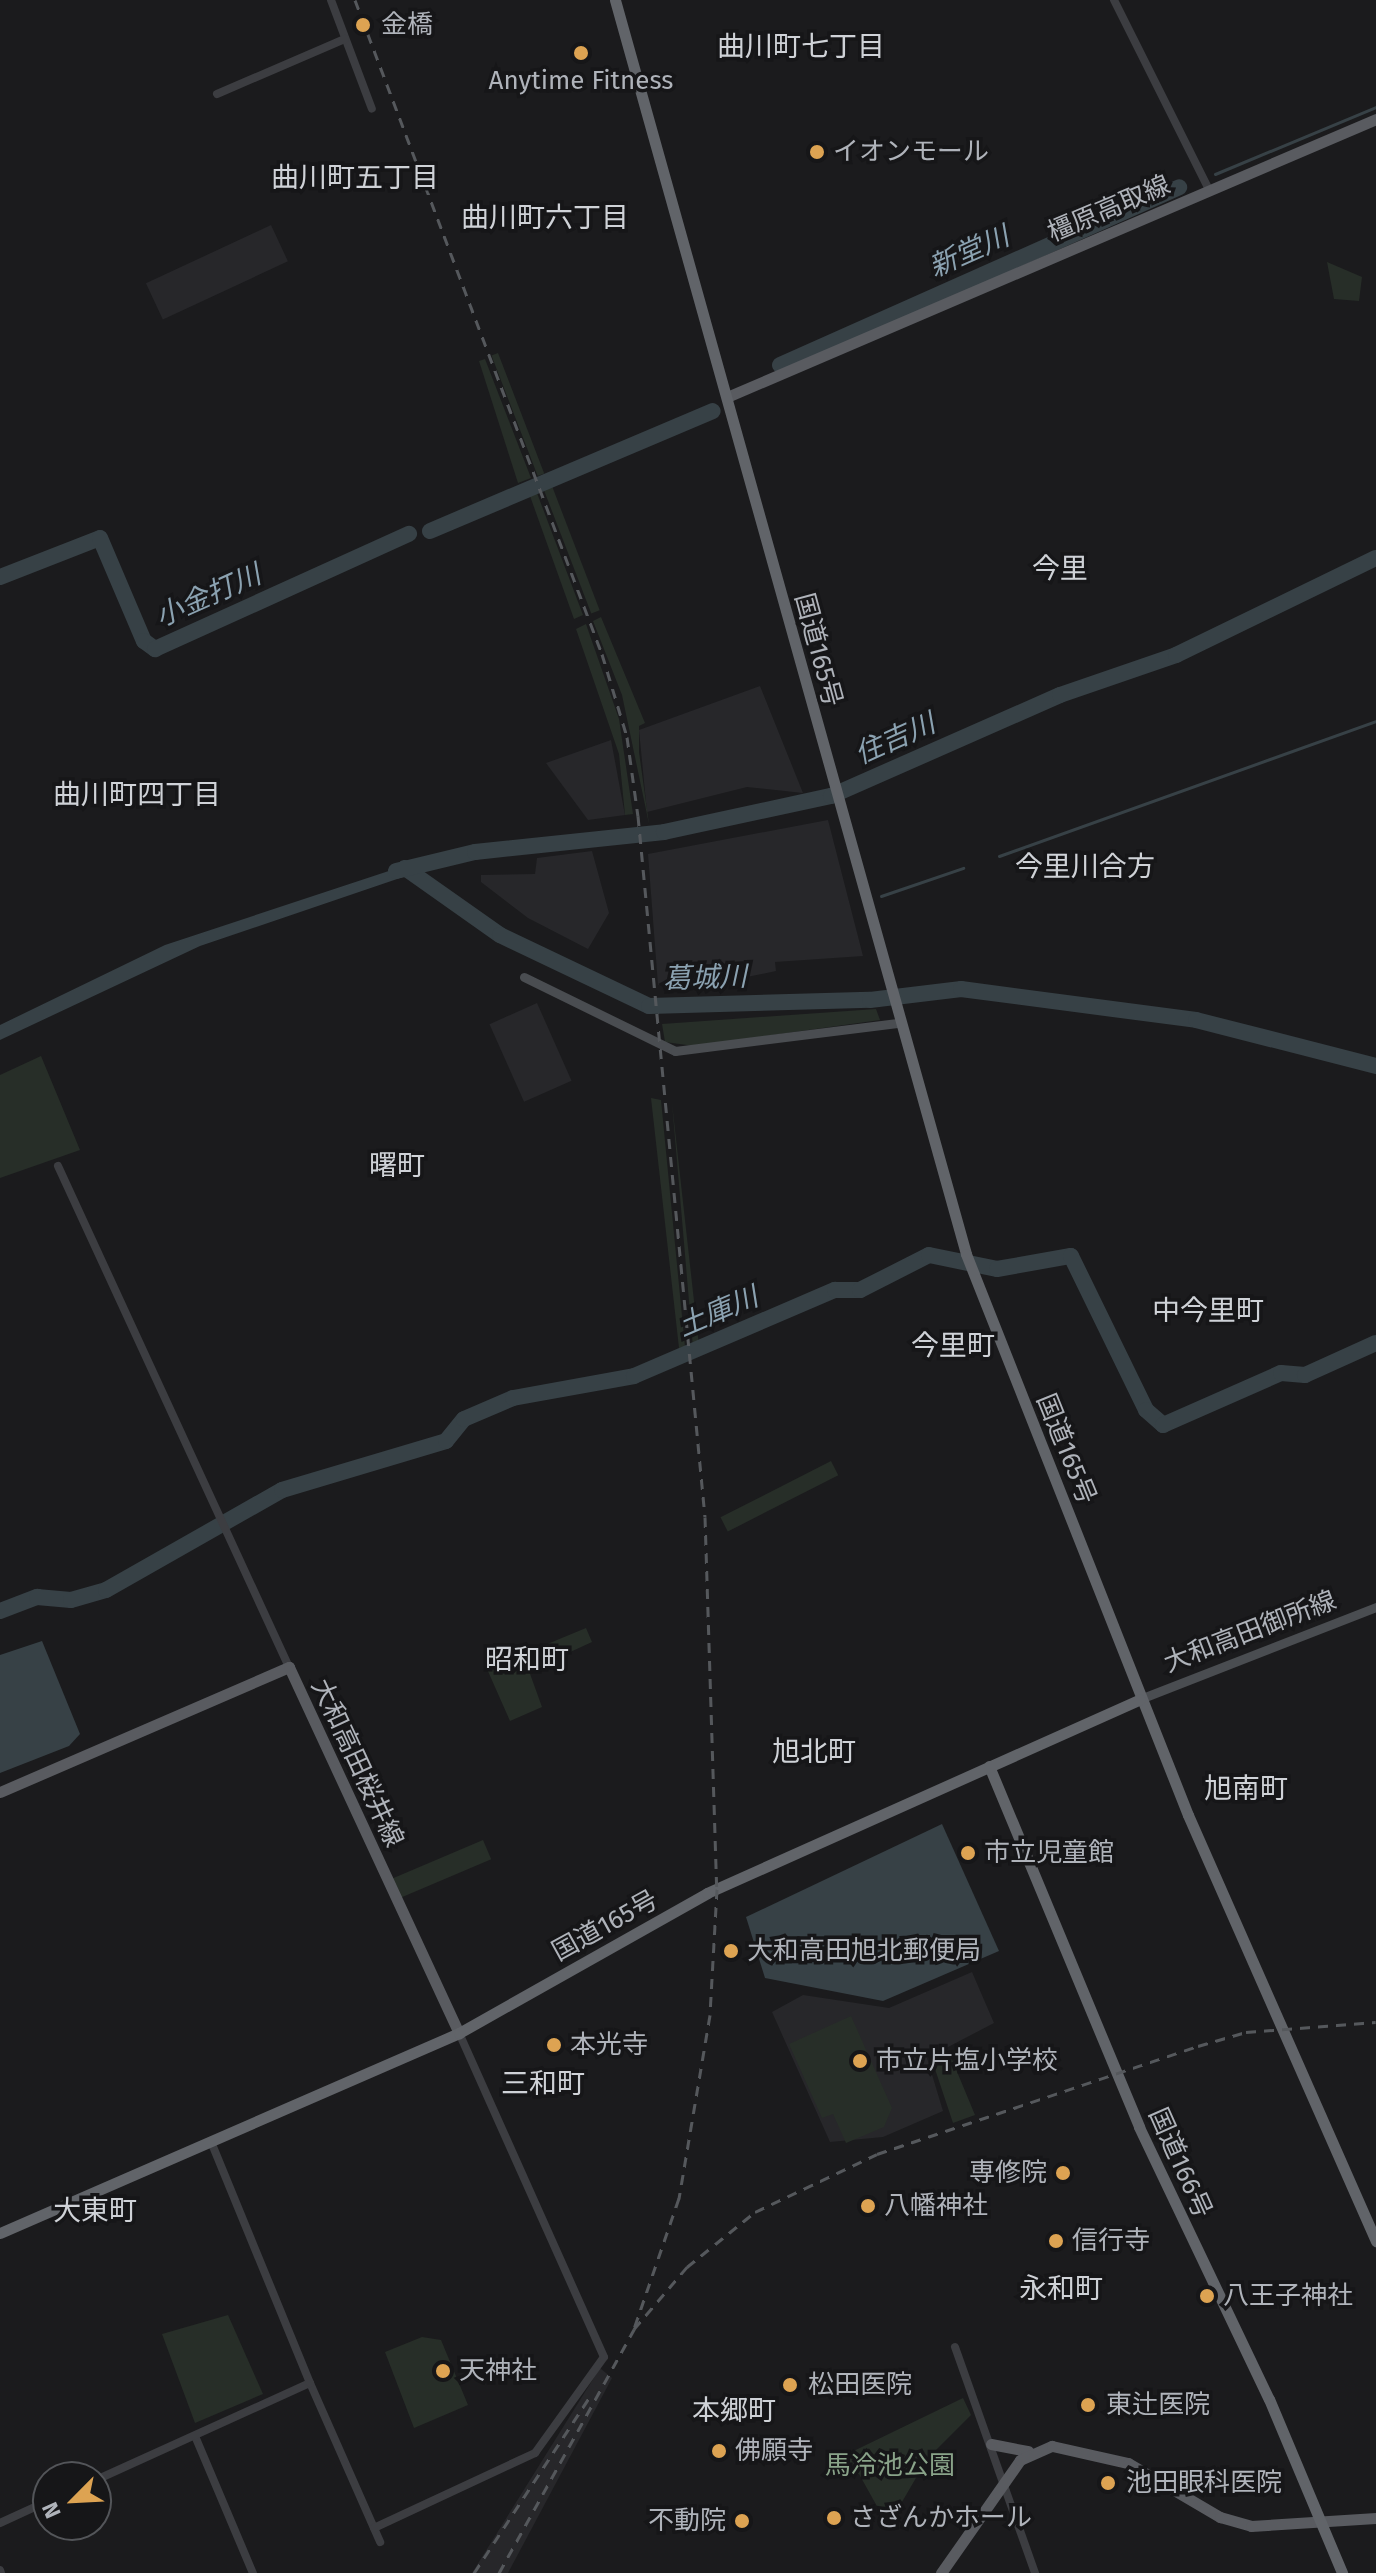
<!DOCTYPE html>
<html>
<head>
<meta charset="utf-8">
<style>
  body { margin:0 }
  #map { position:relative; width:1376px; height:2573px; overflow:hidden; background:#1b1b1d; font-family:"Fira Sans","Noto Sans JP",sans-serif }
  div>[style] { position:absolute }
  .built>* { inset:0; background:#27272a; transform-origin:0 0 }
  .green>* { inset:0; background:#272e28; transform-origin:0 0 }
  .water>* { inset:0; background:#374146 }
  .stream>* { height:3px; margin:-1.5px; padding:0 1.5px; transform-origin:1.5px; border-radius:1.5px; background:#374146 }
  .river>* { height:16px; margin:-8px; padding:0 8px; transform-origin:8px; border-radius:8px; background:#374146 }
  .tertiary>* { height:8px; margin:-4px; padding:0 4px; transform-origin:4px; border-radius:4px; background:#3c3d41 }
  .secondary>* { height:9px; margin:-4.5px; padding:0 4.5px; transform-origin:4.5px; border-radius:4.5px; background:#4a4d51 }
  .primary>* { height:11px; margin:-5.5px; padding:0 5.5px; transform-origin:5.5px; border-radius:5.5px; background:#595b60 }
  .trunk>* { height:11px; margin:-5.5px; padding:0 5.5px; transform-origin:5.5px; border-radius:5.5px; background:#616469 }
  .rail>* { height:3px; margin-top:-1.5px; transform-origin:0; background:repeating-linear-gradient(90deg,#55585c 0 10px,transparent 0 18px) }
  .dots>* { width:22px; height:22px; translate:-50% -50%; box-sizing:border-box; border:4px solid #161618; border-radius:50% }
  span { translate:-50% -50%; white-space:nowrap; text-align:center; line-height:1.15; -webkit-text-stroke:7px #161618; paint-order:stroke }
  .poi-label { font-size:26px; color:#afb3ba }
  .left { translate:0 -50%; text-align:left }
  .right { translate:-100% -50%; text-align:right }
  .street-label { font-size:26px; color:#afb3ba }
  .park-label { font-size:26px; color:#89a389 }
  .neighbourhood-label { font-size:28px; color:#cfd2d7 }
  .water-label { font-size:28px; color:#8ba2b1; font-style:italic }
  .north { position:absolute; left:32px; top:2461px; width:80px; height:80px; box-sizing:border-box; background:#161618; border:2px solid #535559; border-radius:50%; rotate:246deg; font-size:22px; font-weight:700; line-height:32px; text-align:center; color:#afb3ba }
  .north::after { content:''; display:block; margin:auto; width:28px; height:36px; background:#dda352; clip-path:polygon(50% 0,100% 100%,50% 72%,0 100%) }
</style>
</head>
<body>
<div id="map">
  <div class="built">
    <i style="left:271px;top:225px;width:40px;height:138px;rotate:65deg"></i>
    <i style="clip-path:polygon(760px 686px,803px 793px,747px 787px,647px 812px,639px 730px)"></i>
    <i style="clip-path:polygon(611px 740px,625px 815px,588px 820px,546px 763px)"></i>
    <i style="clip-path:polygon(828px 820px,863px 956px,775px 962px,776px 971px,703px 986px,658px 985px,648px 854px)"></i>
    <i style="clip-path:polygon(592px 851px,609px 913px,588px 949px,528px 918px,481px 882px,481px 875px,535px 874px,537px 858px)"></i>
    <i style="left:537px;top:1003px;width:85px;height:52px;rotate:66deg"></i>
    <i style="clip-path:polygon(972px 1972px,994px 2023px,927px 2058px,943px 2111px,883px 2137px,830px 2142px,772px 2012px,803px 1995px,889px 2008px)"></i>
    <i style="clip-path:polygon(600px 2368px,612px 2378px,508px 2573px,472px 2573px)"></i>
  </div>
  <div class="green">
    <i style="clip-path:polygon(1327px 262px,1362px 277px,1359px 301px,1334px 299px)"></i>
    <i style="left:498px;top:353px;width:129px;height:7px;rotate:69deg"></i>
    <i style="clip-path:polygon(485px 359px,531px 478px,518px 483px,479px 361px)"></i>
    <i style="left:552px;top:486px;width:133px;height:9px;rotate:69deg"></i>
    <i style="clip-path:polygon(537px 493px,583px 615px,574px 619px,530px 496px)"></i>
    <i style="clip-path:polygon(601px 617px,645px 723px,639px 726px,639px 752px,649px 824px,622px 695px,593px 621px)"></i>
    <i style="clip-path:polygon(586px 624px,619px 719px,633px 814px,625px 815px,619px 754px,576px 629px)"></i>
    <i style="clip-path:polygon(876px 1009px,880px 1020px,694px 1046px,665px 1042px,662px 1024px)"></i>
    <i style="clip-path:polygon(41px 1056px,80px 1150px,0 1178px,0 1075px)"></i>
    <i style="clip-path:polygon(651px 1098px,661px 1100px,685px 1347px,679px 1348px)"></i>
    <i style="clip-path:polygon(672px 1103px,699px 1346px,693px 1348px)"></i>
    <i style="left:831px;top:1461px;width:16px;height:124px;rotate:63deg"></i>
    <i style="clip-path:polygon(586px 1628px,592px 1642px,529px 1671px,542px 1707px,510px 1721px,487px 1669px)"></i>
    <i style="left:483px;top:1840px;width:21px;height:101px;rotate:67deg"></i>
    <i style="clip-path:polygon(851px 2016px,892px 2108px,884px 2127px,846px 2143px,833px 2114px,822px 2118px,789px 2044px)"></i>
    <i style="clip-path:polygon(948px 2050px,975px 2115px,953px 2123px,932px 2060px)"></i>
    <i style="clip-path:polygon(228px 2315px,263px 2394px,195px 2423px,162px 2334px)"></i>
    <i style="clip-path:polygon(422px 2337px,441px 2340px,468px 2405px,414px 2428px,385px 2352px)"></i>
    <i style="clip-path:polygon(963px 2398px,971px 2415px,927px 2459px,888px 2526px,859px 2474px,842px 2475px,835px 2460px)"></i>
  </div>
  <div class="water">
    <i style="clip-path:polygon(416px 862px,418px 870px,403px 877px,200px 946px,0 1040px,0 1025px,165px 945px)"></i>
    <i style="clip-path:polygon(42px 1641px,80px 1734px,69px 1746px,0 1773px,0 1655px)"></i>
    <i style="clip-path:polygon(942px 1824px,999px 1951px,883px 2001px,765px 1978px,746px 1917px)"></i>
  </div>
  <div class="stream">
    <i style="left:1215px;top:174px;width:174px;rotate:-22.6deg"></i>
    <i style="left:999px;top:856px;width:400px;rotate:-19.7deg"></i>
    <i style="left:881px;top:896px;width:87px;rotate:-18.9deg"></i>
  </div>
  <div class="river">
    <i style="left:780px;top:365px;width:437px;rotate:-24deg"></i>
    <i style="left:430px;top:531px;width:307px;rotate:-23deg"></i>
    <i style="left:0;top:577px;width:107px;rotate:-21.3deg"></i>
    <i style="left:100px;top:538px;width:112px;rotate:66.9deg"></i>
    <i style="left:144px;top:641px;width:14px;rotate:36deg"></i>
    <i style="left:155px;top:649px;width:279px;rotate:-24.4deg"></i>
    <i style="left:405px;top:868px;width:116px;rotate:35.2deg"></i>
    <i style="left:500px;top:935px;width:165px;rotate:25.5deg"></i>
    <i style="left:649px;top:1006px;width:221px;rotate:-1.6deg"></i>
    <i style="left:870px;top:1000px;width:92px;rotate:-6.9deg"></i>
    <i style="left:961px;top:989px;width:237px;rotate:7.5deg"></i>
    <i style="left:1196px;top:1020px;width:186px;rotate:14.3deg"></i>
    <i style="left:396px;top:871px;width:81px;rotate:-13.5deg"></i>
    <i style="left:475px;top:852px;width:190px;rotate:-6deg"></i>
    <i style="left:664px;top:832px;width:171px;rotate:-12.2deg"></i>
    <i style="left:831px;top:796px;width:250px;rotate:-23.8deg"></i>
    <i style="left:1060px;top:695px;width:123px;rotate:-19deg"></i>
    <i style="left:1176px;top:655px;width:222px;rotate:-25.9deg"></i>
    <i style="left:0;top:1611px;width:40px;rotate:-21deg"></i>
    <i style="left:37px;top:1597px;width:34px;rotate:5deg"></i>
    <i style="left:71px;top:1600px;width:36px;rotate:-16deg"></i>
    <i style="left:106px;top:1590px;width:202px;rotate:-29.6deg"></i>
    <i style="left:282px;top:1490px;width:171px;rotate:-16.6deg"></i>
    <i style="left:446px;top:1441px;width:28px;rotate:-51deg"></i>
    <i style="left:464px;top:1419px;width:53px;rotate:-23.2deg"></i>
    <i style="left:513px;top:1398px;width:123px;rotate:-10.3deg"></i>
    <i style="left:634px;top:1376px;width:219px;rotate:-23.2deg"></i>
    <i style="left:835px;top:1290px;width:25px"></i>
    <i style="left:860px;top:1290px;width:77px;rotate:-26.9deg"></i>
    <i style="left:929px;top:1255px;width:69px;rotate:11.6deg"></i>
    <i style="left:997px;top:1269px;width:75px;rotate:-10deg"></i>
    <i style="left:1071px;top:1256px;width:171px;rotate:64deg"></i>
    <i style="left:1146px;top:1410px;width:23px;rotate:41deg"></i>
    <i style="left:1163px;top:1425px;width:129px;rotate:-23.8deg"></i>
    <i style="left:1281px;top:1373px;width:24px;rotate:5deg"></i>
    <i style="left:1305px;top:1375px;width:78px;rotate:-24.3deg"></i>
  </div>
  <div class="tertiary">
    <i style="left:331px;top:0;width:116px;rotate:69.4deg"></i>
    <i style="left:1114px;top:0;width:212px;rotate:63.4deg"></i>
    <i style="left:217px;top:94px;width:139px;rotate:-23.3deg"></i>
    <i style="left:58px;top:1166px;width:552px;rotate:65.25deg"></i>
    <i style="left:955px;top:2347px;width:240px;rotate:70.5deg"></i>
    <i style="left:310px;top:2383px;width:174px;rotate:66.2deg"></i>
    <i style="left:195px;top:2436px;width:149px;rotate:67.1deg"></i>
    <i style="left:96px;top:2480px;width:235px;rotate:-24.4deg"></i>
    <i style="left:310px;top:2383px;width:261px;rotate:-112.3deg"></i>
    <i style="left:0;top:2523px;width:53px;rotate:-24.6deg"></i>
    <i style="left:374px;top:2528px;width:178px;rotate:-25deg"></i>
    <i style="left:535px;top:2453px;width:118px;rotate:-54.3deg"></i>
    <i style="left:604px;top:2357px;width:355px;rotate:-114.1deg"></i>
    <i style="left:0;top:2570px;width:3px;rotate:72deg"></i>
  </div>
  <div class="secondary">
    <i style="left:524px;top:977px;width:168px;rotate:26.1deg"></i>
    <i style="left:675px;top:1051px;width:224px;rotate:-7.2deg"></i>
    <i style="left:1140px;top:1699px;width:253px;rotate:-21.3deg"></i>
  </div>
  <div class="primary">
    <i style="left:727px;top:397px;width:706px;rotate:-23.19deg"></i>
    <i style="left:0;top:1792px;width:315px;rotate:-23.4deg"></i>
    <i style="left:289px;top:1667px;width:404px;rotate:65.1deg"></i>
    <i style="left:991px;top:2444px;width:38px;rotate:11deg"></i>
    <i style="left:941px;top:2573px;width:138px;rotate:-55deg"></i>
    <i style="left:1020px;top:2460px;width:35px;rotate:-24deg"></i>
    <i style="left:1052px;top:2446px;width:78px;rotate:12.6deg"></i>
    <i style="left:1128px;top:2463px;width:107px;rotate:30.4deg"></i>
    <i style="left:1220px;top:2517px;width:32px;rotate:16deg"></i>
    <i style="left:1251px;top:2526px;width:125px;rotate:-3.7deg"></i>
  </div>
  <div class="trunk">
    <i style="left:615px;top:0;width:1302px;rotate:74.36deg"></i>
    <i style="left:966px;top:1254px;width:603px;rotate:68.41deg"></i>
    <i style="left:1188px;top:1815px;width:466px;rotate:66.2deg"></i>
    <i style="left:989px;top:1766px;width:391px;rotate:67.4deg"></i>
    <i style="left:1139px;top:2127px;width:301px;rotate:64.5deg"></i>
    <i style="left:1269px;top:2399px;width:189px;rotate:67.2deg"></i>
    <i style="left:0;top:2233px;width:501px;rotate:-23.54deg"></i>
    <i style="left:459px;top:2033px;width:285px;rotate:-29.4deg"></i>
    <i style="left:707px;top:1893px;width:474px;rotate:-24.1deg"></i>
  </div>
  <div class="rail">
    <i style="left:355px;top:0;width:699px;rotate:69.31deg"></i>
    <i style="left:602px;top:654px;width:87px;rotate:73.2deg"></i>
    <i style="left:627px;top:737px;width:80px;rotate:82.1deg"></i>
    <i style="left:638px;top:816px;width:704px;rotate:84.54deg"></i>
    <i style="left:705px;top:1517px;width:372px;rotate:88.2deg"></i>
    <i style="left:717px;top:1889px;width:126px;rotate:93.2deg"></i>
    <i style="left:710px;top:2015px;width:186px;rotate:99.6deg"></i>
    <i style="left:679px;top:2198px;width:139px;rotate:109deg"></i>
    <i style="left:474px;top:2573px;width:209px;rotate:-56.7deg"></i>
    <i style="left:499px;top:2573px;width:279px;rotate:-61deg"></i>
    <i style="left:634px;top:2329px;width:82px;rotate:-49.5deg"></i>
    <i style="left:687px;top:2267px;width:87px;rotate:-39deg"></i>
    <i style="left:755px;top:2212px;width:135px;rotate:-25.4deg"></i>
    <i style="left:877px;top:2154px;width:339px;rotate:-18.6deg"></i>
    <i style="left:1198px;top:2046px;width:50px;rotate:-16.3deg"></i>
    <i style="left:1246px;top:2032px;width:130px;rotate:-4.4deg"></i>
  </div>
  <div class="dots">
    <i style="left:363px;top:25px;background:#dda352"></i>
    <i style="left:581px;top:53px;background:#dda352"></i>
    <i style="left:817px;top:152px;background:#dda352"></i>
    <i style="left:968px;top:1853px;background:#dda352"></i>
    <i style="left:731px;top:1951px;background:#dda352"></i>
    <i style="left:554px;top:2045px;background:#dda352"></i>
    <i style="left:860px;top:2061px;background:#dda352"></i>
    <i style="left:1063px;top:2173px;background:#dda352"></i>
    <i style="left:868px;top:2206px;background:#dda352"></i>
    <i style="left:1056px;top:2241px;background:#dda352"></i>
    <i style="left:1207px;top:2296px;background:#dda352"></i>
    <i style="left:443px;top:2371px;background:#dda352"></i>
    <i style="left:790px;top:2385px;background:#dda352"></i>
    <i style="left:1088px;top:2405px;background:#dda352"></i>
    <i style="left:719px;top:2451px;background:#dda352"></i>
    <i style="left:1108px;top:2483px;background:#dda352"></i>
    <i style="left:834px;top:2518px;background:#dda352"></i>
    <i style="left:742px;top:2521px;background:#dda352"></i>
  </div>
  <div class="poi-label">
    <span class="left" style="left:381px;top:25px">金橋</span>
    <span style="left:581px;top:81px">Anytime Fitness</span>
    <span class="left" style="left:833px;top:152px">イオンモール</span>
    <span class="left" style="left:984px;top:1853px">市立児童館</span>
    <span class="left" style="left:747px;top:1951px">大和高田旭北郵便局</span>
    <span class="left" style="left:570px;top:2045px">本光寺</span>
    <span class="left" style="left:876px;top:2061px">市立片塩小学校</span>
    <span class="right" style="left:1047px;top:2173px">専修院</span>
    <span class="left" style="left:884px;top:2206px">八幡神社</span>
    <span class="left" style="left:1072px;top:2241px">信行寺</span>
    <span class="left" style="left:1223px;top:2296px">八王子神社</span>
    <span class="left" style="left:459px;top:2371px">天神社</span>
    <span class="left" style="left:808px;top:2385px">松田医院</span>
    <span class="left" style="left:1106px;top:2405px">東辻医院</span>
    <span class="left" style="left:735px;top:2451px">佛願寺</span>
    <span class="left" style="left:1126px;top:2483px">池田眼科医院</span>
    <span class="left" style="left:850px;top:2518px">さざんかホール</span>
    <span class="right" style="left:726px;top:2521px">不動院</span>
  </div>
  <div class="street-label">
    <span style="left:1109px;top:209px;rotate:-23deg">橿原高取線</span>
    <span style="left:818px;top:650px;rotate:75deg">国道165号</span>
    <span style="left:1066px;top:1449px;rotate:68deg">国道165号</span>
    <span style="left:1250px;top:1632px;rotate:-21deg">大和高田御所線</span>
    <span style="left:357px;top:1763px;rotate:65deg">大和高田桜井線</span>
    <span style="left:605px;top:1926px;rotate:-29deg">国道165号</span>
    <span style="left:1180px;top:2163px;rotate:66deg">国道166号</span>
  </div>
  <div class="park-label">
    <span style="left:890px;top:2466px">馬冷池公園</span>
  </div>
  <div class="neighbourhood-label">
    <span style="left:801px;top:47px">曲川町七丁目</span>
    <span style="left:355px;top:178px">曲川町五丁目</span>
    <span style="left:545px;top:218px">曲川町六丁目</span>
    <span style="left:1060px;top:569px">今里</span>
    <span style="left:137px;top:795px">曲川町四丁目</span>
    <span style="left:1085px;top:867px">今里川合方</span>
    <span style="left:397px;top:1166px">曙町</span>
    <span style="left:1208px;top:1311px">中今里町</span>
    <span style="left:953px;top:1346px">今里町</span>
    <span style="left:527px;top:1660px">昭和町</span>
    <span style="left:814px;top:1752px">旭北町</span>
    <span style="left:1246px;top:1789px">旭南町</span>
    <span style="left:543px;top:2084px">三和町</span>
    <span style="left:95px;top:2211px">大東町</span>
    <span style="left:1061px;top:2289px">永和町</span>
    <span style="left:734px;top:2411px">本郷町</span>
  </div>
  <div class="water-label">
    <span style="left:969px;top:252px;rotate:-24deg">新堂川</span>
    <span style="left:208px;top:596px;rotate:-24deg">小金打川</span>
    <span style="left:895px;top:739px;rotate:-24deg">住吉川</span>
    <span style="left:705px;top:978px;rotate:-2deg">葛城川</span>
    <span style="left:718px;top:1312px;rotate:-23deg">土庫川</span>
  </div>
  <div class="north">N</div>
</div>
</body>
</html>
